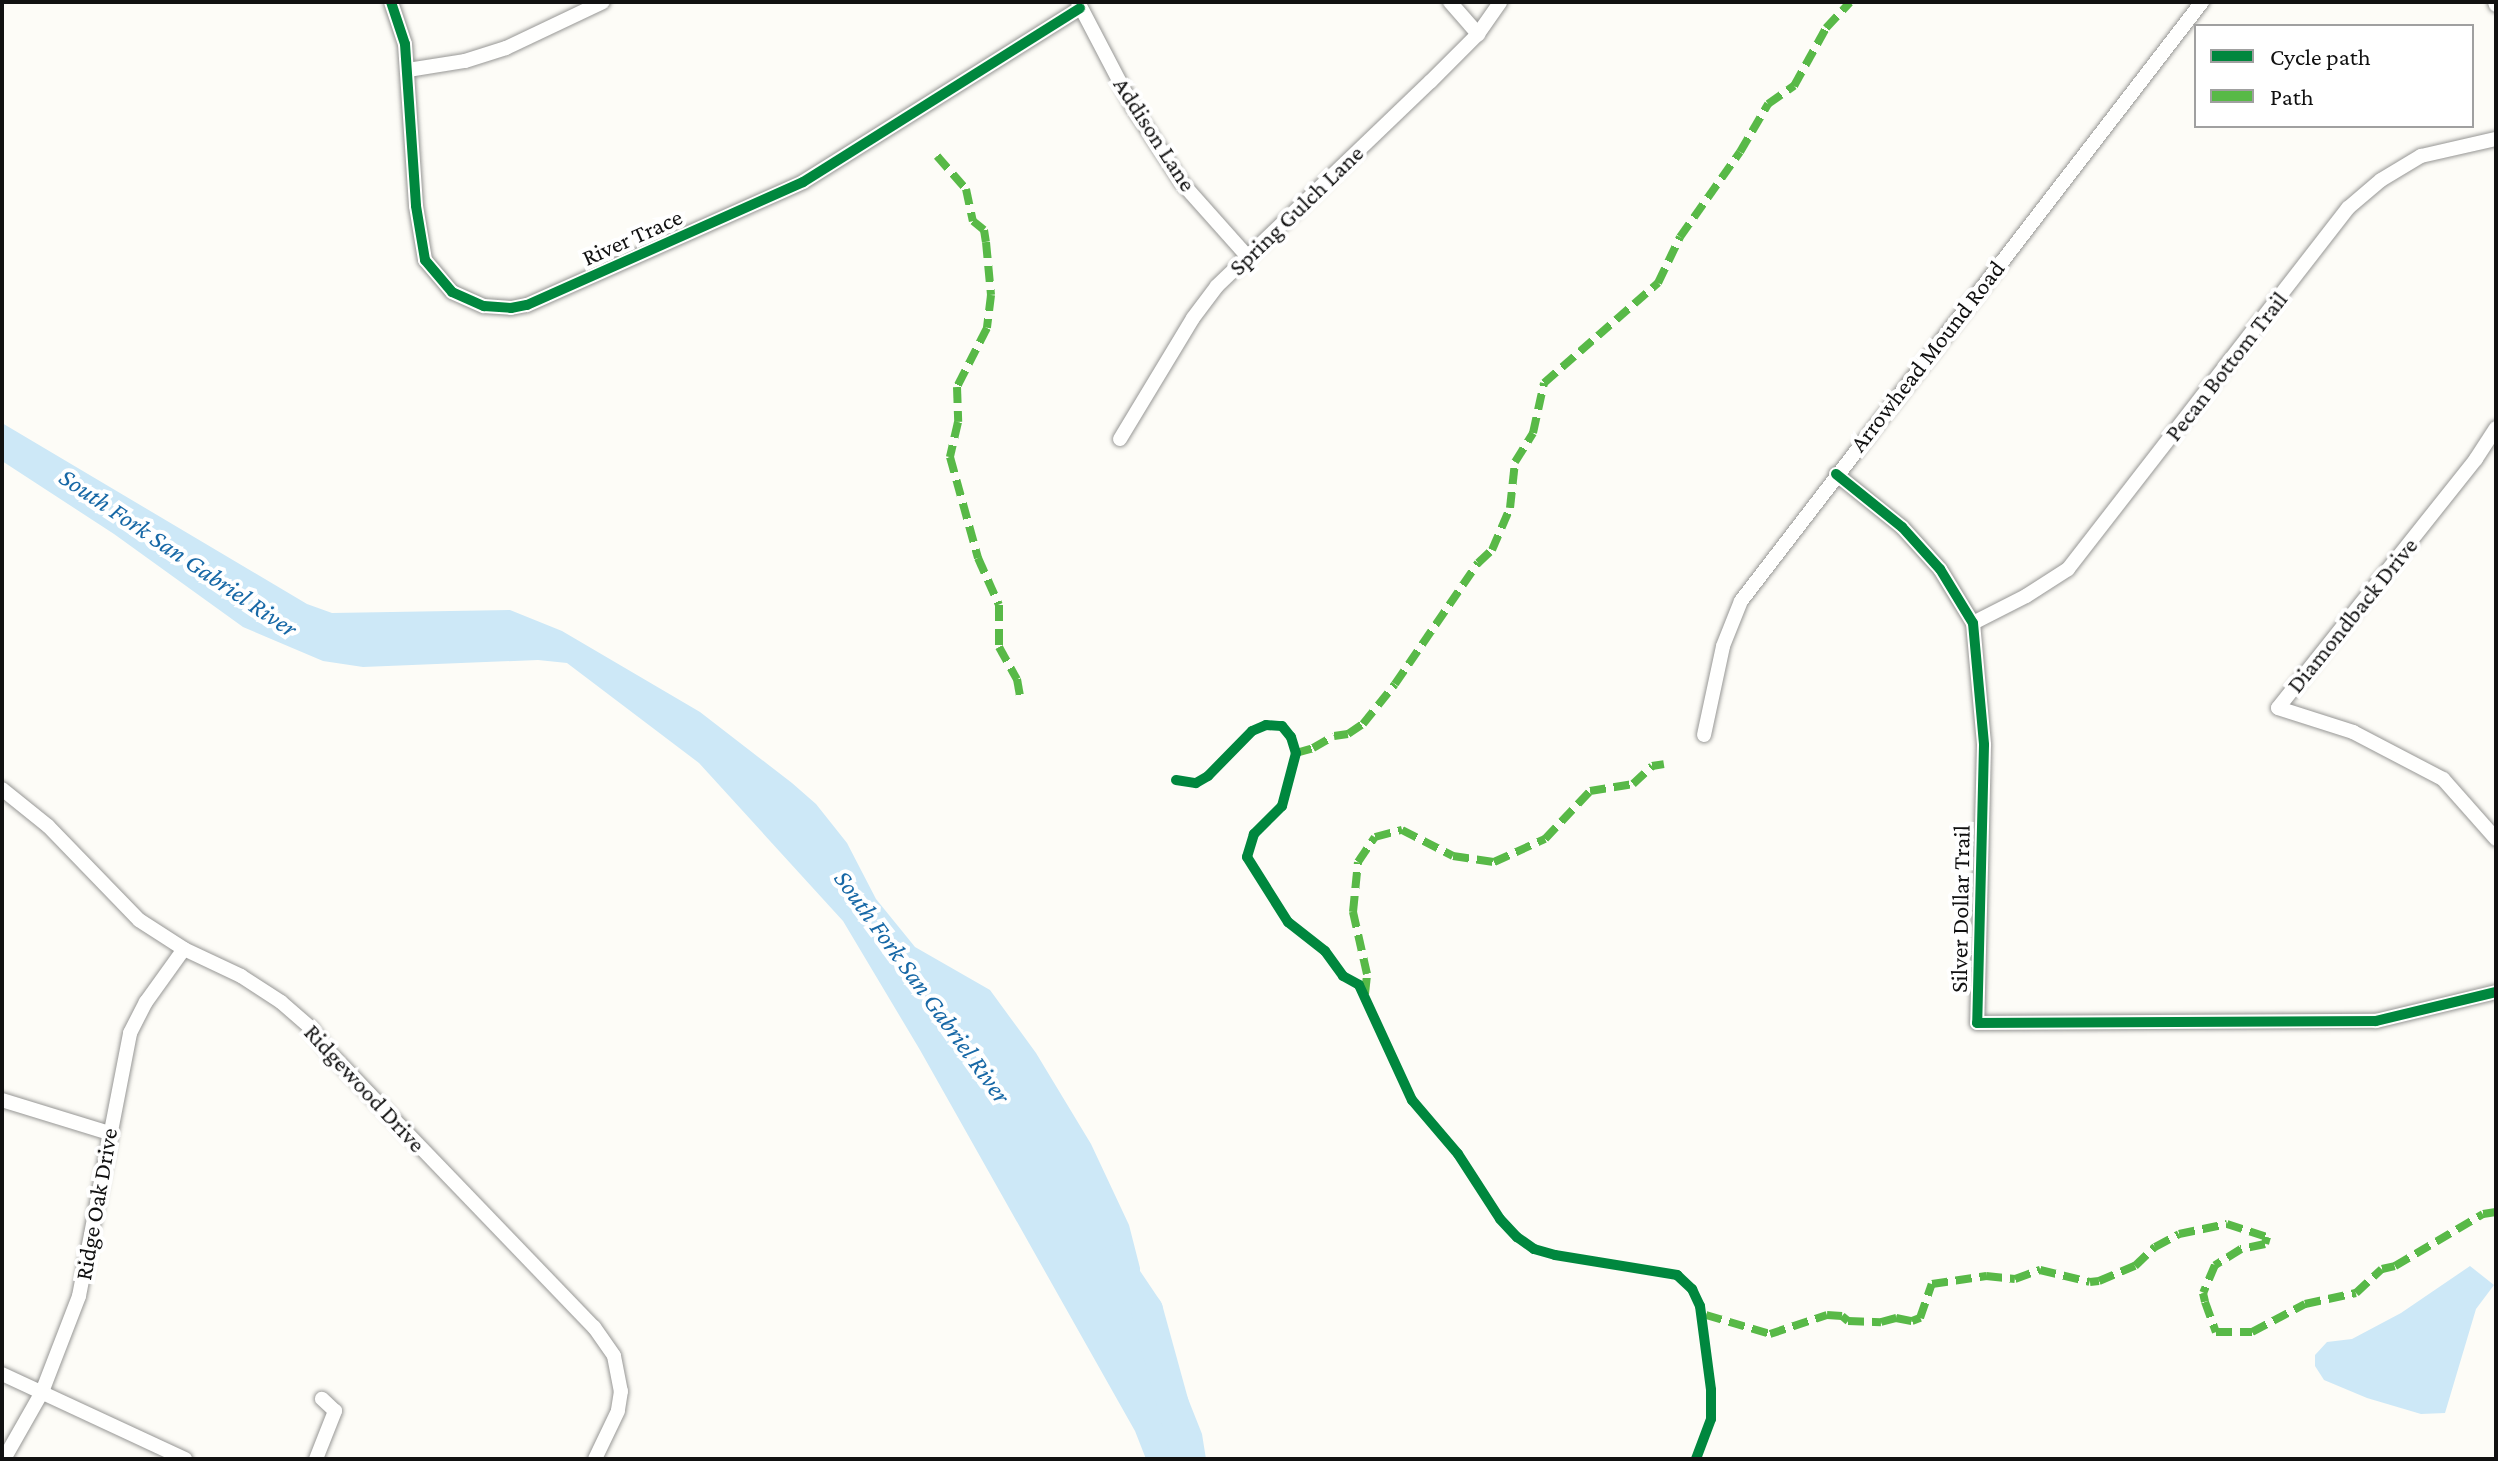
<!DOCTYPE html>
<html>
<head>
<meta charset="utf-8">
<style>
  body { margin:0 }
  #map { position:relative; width:2498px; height:1461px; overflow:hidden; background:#fdfcf7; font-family:"Crimson Pro",serif }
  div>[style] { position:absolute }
  .water>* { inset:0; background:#cde8f7 }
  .river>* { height:32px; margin:-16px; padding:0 16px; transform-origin:16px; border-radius:16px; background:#cde8f7 }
  .roads { filter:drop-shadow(0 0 2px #979795) drop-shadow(0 0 2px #979795) }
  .minor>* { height:14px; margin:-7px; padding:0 7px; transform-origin:7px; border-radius:7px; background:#fffffe }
  .quiet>* { height:8px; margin-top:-4px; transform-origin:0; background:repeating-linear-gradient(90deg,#58b947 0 16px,transparent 0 24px) }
  .cycleway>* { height:10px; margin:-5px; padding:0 5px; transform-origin:5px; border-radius:5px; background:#00873e }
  span { translate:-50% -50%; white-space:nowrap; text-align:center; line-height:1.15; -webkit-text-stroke:8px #fff; paint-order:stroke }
  .street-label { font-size:24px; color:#111 }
  .water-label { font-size:26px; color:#1768a6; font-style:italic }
  .frame { position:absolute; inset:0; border:4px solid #111; pointer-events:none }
  .legend { position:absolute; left:2194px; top:24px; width:280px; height:104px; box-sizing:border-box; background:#fff; border:2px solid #a0a0a0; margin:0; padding:10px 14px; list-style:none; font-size:24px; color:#111 }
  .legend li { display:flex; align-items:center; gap:16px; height:40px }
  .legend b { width:40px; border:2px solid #a0a0a0 }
</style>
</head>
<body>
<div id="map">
  <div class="water">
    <i style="clip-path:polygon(2px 423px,307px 604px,332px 613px,510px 610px,562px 631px,700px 712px,792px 783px,816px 804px,847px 843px,876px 899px,915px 947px,990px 990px,1036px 1053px,1091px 1144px,1129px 1225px,1140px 1268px,1139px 1304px,1143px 1318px,1177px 1371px,1202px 1434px,1206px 1459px,1146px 1459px,1135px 1431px,920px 1050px,843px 921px,699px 763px,567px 663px,538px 660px,363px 667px,323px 661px,243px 627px,114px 534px,2px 461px)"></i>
    <i style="clip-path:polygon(2470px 1266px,2494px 1285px,2476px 1309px,2445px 1413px,2421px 1414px,2367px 1398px,2324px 1380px,2315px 1366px,2315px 1355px,2327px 1342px,2352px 1339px,2401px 1313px)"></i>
  </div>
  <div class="river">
    <i style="left:1114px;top:1261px;width:59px;rotate:56deg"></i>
    <i style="left:1147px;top:1310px;width:155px;rotate:74.6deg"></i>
  </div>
  <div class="roads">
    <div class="minor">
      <i style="left:391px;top:2px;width:44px;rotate:71.6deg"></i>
      <i style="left:405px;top:44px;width:162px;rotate:86.1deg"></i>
      <i style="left:416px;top:206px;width:55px;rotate:80.5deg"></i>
      <i style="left:425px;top:260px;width:42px;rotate:49.8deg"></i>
      <i style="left:452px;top:292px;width:35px;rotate:24deg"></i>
      <i style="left:484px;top:306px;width:27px;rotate:4deg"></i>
      <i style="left:511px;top:308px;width:16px;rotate:-11deg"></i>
      <i style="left:527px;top:305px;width:302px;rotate:-24deg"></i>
      <i style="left:803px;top:182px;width:327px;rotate:-32.1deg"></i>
      <i style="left:1078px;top:2px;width:119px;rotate:62.4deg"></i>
      <i style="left:1133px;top:107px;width:90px;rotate:57.2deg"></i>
      <i style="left:1182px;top:183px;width:98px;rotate:48.3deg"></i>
      <i style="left:1450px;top:2px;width:43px;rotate:48.8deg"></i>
      <i style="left:2495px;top:2px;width:3px;rotate:72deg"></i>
      <i style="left:408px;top:70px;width:58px;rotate:-9deg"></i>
      <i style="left:465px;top:61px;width:43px;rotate:-17.6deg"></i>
      <i style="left:506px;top:48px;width:107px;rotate:-25.4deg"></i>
      <i style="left:2496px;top:428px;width:37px;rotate:123deg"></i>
      <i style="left:2476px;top:459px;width:318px;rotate:128.5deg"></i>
      <i style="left:2278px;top:708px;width:79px;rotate:17.7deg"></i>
      <i style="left:2353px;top:732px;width:102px;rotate:27.6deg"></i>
      <i style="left:2443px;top:779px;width:80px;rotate:48.5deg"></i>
      <i style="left:1120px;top:439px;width:141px;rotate:-58.9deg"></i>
      <i style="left:1193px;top:318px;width:40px;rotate:-53deg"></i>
      <i style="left:1217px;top:286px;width:295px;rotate:-43.8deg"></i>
      <i style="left:1430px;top:82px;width:68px;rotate:-45deg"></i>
      <i style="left:1478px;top:34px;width:39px;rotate:-55deg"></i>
      <i style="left:1836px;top:474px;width:85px;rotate:38.8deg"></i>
      <i style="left:1902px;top:527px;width:57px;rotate:47.9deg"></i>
      <i style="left:1940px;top:569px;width:63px;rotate:58.6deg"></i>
      <i style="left:1973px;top:623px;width:122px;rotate:84.8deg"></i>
      <i style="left:1984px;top:745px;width:278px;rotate:91.4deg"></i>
      <i style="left:1977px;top:1023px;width:399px;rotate:-0.3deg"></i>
      <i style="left:2376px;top:1021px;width:123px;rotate:-13.6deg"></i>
      <i style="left:1973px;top:623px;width:59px;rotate:-27deg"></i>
      <i style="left:2026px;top:596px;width:50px;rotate:-32.7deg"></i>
      <i style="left:2068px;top:569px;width:457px;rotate:-52.2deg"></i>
      <i style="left:2348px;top:208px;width:43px;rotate:-40.3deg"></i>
      <i style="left:2381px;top:180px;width:47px;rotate:-31deg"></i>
      <i style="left:2421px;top:156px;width:77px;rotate:-12.8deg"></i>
      <i style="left:1704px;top:735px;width:91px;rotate:-77.9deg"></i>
      <i style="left:1723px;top:646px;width:48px;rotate:-68.2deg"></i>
      <i style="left:1741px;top:601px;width:756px;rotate:-52.42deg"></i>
      <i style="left:2px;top:789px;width:59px;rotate:38.8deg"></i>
      <i style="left:48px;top:826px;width:131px;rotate:45.9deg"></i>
      <i style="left:139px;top:920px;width:54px;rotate:32.8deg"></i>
      <i style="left:184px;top:949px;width:63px;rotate:25.3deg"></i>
      <i style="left:241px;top:976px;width:48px;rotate:33deg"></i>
      <i style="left:281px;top:1002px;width:40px;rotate:41deg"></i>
      <i style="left:311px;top:1028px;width:30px;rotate:53deg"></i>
      <i style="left:329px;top:1052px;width:382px;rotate:46.1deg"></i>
      <i style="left:594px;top:1327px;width:35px;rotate:55deg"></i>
      <i style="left:614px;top:1356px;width:36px;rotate:79deg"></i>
      <i style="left:621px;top:1391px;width:20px;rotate:99deg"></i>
      <i style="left:618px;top:1411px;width:53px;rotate:115.6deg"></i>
      <i style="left:2px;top:1100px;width:112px;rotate:17.1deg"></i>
      <i style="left:2px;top:1374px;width:202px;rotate:24.9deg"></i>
      <i style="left:4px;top:1459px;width:77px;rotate:-60.4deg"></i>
      <i style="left:42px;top:1392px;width:103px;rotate:-68.9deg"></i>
      <i style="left:79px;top:1296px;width:268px;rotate:-79deg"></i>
      <i style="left:130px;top:1033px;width:35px;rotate:-63deg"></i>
      <i style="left:146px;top:1002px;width:65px;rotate:-54.4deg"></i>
      <i style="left:316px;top:1459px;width:52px;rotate:-68.4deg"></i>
      <i style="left:335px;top:1411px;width:18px;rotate:-137deg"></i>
    </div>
  </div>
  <div class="quiet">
    <i style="left:937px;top:156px;width:44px;rotate:48.7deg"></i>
    <i style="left:966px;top:189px;width:33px;rotate:78deg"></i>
    <i style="left:973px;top:221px;width:14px;rotate:39deg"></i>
    <i style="left:984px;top:230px;width:12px;rotate:81deg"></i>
    <i style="left:986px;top:242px;width:53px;rotate:84.6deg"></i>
    <i style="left:991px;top:295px;width:33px;rotate:97deg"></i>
    <i style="left:987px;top:328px;width:66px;rotate:117deg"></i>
    <i style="left:957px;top:387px;width:35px;rotate:88deg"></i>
    <i style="left:958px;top:422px;width:36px;rotate:103deg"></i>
    <i style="left:950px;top:457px;width:105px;rotate:74.5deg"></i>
    <i style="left:978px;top:558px;width:51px;rotate:65.9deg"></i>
    <i style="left:999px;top:605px;width:42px;rotate:90deg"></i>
    <i style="left:999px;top:647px;width:37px;rotate:61deg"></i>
    <i style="left:1017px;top:679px;width:22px;rotate:80deg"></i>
    <i style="left:1296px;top:753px;width:18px;rotate:-16deg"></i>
    <i style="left:1313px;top:748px;width:24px;rotate:-30deg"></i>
    <i style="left:1334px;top:736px;width:14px;rotate:-8deg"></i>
    <i style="left:1348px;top:734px;width:18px;rotate:-34deg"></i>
    <i style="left:1363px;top:724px;width:51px;rotate:-51.3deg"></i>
    <i style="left:1395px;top:684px;width:147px;rotate:-55.6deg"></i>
    <i style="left:1478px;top:563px;width:19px;rotate:-43deg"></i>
    <i style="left:1492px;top:550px;width:46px;rotate:-66.8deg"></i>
    <i style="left:1510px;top:508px;width:46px;rotate:-83.8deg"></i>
    <i style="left:1515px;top:462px;width:34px;rotate:-58deg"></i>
    <i style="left:1533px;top:433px;width:51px;rotate:-77.6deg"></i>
    <i style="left:1544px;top:383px;width:152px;rotate:-41.3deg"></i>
    <i style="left:1658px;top:283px;width:51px;rotate:-64.4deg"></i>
    <i style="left:1680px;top:237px;width:104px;rotate:-54.8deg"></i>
    <i style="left:1740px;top:152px;width:56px;rotate:-59.7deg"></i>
    <i style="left:1768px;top:104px;width:32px;rotate:-35deg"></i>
    <i style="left:1794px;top:86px;width:66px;rotate:-61.1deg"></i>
    <i style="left:1826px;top:28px;width:35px;rotate:-47deg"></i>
    <i style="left:1365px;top:994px;width:20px;rotate:-84deg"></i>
    <i style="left:1367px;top:974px;width:64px;rotate:-102.7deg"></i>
    <i style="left:1353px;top:912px;width:50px;rotate:-84.3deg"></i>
    <i style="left:1358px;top:862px;width:30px;rotate:-56deg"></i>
    <i style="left:1375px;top:837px;width:28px;rotate:-15deg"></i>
    <i style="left:1402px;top:830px;width:57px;rotate:27deg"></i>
    <i style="left:1453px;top:856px;width:41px;rotate:8.3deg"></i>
    <i style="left:1494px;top:862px;width:56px;rotate:-24.3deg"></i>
    <i style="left:1545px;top:839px;width:66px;rotate:-46.8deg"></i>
    <i style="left:1590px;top:791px;width:44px;rotate:-9.2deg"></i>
    <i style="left:1633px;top:784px;width:26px;rotate:-43deg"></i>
    <i style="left:1652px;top:766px;width:12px;rotate:-9deg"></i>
    <i style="left:1706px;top:1315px;width:67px;rotate:16.5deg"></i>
    <i style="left:1770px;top:1334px;width:60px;rotate:-18.4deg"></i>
    <i style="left:1827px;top:1315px;width:15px;rotate:4deg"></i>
    <i style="left:1842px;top:1316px;width:8px;rotate:40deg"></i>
    <i style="left:1848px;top:1321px;width:33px;rotate:2deg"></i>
    <i style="left:1881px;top:1322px;width:16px;rotate:-15deg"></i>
    <i style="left:1896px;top:1318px;width:16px;rotate:11deg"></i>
    <i style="left:1912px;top:1321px;width:9px;rotate:-21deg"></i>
    <i style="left:1920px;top:1318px;width:36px;rotate:-71deg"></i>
    <i style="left:1932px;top:1284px;width:55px;rotate:-8.4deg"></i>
    <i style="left:1986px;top:1276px;width:29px;rotate:6deg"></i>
    <i style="left:2015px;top:1279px;width:27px;rotate:-20deg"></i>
    <i style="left:2040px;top:1270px;width:51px;rotate:13.5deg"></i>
    <i style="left:2090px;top:1282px;width:9px;rotate:-6deg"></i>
    <i style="left:2099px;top:1281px;width:39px;rotate:-23deg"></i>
    <i style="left:2135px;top:1266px;width:28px;rotate:-44deg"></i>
    <i style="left:2155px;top:1247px;width:27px;rotate:-28deg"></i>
    <i style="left:2179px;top:1234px;width:49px;rotate:-11.8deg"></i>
    <i style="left:2227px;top:1224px;width:42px;rotate:18deg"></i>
    <i style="left:2267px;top:1237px;width:7px;rotate:106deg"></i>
    <i style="left:2265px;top:1244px;width:25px;rotate:168deg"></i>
    <i style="left:2241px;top:1249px;width:31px;rotate:148deg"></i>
    <i style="left:2215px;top:1265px;width:30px;rotate:113deg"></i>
    <i style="left:2203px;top:1293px;width:9px;rotate:77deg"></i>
    <i style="left:2205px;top:1302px;width:32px;rotate:70deg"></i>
    <i style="left:2216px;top:1332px;width:36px"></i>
    <i style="left:2252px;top:1332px;width:60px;rotate:-27.8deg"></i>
    <i style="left:2305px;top:1304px;width:52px;rotate:-12.2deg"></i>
    <i style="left:2356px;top:1293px;width:35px;rotate:-43deg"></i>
    <i style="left:2382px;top:1269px;width:13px;rotate:-13deg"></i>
    <i style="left:2395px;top:1266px;width:102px;rotate:-30.6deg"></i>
    <i style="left:2483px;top:1214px;width:13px;rotate:-9deg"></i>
  </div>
  <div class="cycleway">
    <i style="left:391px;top:2px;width:44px;rotate:71.6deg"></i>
    <i style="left:405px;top:44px;width:162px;rotate:86.1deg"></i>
    <i style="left:416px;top:206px;width:55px;rotate:80.5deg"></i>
    <i style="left:425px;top:260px;width:42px;rotate:49.8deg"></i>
    <i style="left:452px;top:292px;width:35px;rotate:24deg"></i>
    <i style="left:484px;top:306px;width:27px;rotate:4deg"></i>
    <i style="left:511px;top:308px;width:16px;rotate:-11deg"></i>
    <i style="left:527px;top:305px;width:302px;rotate:-24deg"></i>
    <i style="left:803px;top:182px;width:327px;rotate:-32.1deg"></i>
    <i style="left:1836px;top:474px;width:85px;rotate:38.8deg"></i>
    <i style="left:1902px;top:527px;width:57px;rotate:47.9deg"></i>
    <i style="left:1940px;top:569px;width:63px;rotate:58.6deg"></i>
    <i style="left:1973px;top:623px;width:122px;rotate:84.8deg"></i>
    <i style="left:1984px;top:745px;width:278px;rotate:91.4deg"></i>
    <i style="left:1977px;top:1023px;width:399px;rotate:-0.3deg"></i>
    <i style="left:2376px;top:1021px;width:123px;rotate:-13.6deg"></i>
    <i style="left:1176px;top:780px;width:20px;rotate:9deg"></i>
    <i style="left:1196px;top:783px;width:14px;rotate:-30deg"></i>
    <i style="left:1208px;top:776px;width:63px;rotate:-45.6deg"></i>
    <i style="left:1252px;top:731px;width:15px;rotate:-23deg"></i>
    <i style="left:1266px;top:725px;width:16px;rotate:4deg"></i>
    <i style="left:1282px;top:726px;width:14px;rotate:51deg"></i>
    <i style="left:1291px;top:737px;width:17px;rotate:73deg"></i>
    <i style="left:1296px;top:753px;width:55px;rotate:104.8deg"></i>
    <i style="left:1282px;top:806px;width:40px;rotate:135deg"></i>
    <i style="left:1254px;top:834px;width:24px;rotate:107deg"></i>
    <i style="left:1247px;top:857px;width:77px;rotate:57.8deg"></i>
    <i style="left:1288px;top:922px;width:47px;rotate:38.1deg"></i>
    <i style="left:1325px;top:951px;width:31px;rotate:54deg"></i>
    <i style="left:1343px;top:976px;width:18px;rotate:29deg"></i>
    <i style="left:1359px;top:985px;width:127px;rotate:65.3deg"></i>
    <i style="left:1412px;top:1100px;width:71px;rotate:49.6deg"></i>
    <i style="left:1458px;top:1154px;width:77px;rotate:57.1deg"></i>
    <i style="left:1500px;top:1219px;width:25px;rotate:47deg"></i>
    <i style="left:1517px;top:1237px;width:21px;rotate:35deg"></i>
    <i style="left:1534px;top:1249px;width:22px;rotate:16deg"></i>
    <i style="left:1555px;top:1255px;width:124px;rotate:9.3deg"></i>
    <i style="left:1677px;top:1275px;width:21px;rotate:43deg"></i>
    <i style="left:1692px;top:1289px;width:19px;rotate:65deg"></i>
    <i style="left:1700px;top:1306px;width:85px;rotate:82.5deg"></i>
    <i style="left:1711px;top:1390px;width:29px;rotate:90deg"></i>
    <i style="left:1711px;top:1419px;width:43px;rotate:110.6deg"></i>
  </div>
  <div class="street-label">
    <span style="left:1155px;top:134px;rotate:57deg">Addison Lane</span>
    <span style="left:1296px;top:210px;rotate:-44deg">Spring Gulch Lane</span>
    <span style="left:632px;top:237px;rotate:-24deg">River Trace</span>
    <span style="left:1927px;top:356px;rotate:-52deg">Arrowhead Mound Road</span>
    <span style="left:2226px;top:366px;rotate:-52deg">Pecan Bottom Trail</span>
    <span style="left:2352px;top:615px;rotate:-51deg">Diamondback Drive</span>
    <span style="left:1960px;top:909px;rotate:-89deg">Silver Dollar Trail</span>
    <span style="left:365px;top:1088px;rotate:47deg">Ridgewood Drive</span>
    <span style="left:96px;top:1204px;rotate:-80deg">Ridge Oak Drive</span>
  </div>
  <div class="water-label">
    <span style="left:178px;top:553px;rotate:34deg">South Fork San Gabriel River</span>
    <span style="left:922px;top:987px;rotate:54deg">South Fork San Gabriel River</span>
  </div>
  <div class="frame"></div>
  <ul class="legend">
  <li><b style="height:10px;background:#00873e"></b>Cycle path</li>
  <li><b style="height:10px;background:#58b947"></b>Path</li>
  </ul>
</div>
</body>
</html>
